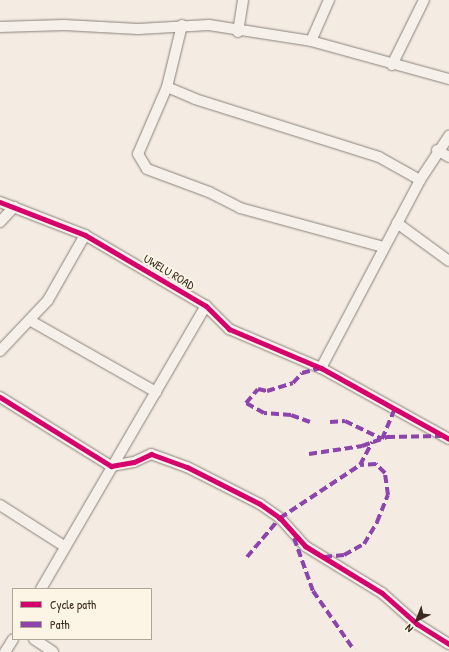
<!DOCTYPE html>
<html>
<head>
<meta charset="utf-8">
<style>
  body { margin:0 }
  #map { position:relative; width:449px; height:652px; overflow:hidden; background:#f4ebe2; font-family:"Patrick Hand",sans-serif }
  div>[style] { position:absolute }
  .roads { filter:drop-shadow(0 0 1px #89827b) drop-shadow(0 0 1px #89827b) }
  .minor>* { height:10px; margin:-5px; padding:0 5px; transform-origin:5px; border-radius:5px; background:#f5f1ea }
  .quiet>* { height:4px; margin-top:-2px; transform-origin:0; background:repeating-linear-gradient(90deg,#8e44ad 0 8px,transparent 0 12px) }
  .cycleway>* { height:5px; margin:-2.5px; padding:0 2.5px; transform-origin:2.5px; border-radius:2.5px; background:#d6006c }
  span { translate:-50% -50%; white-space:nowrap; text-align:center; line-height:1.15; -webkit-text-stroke:4px #fcf5e5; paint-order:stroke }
  .street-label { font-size:12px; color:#3b2a1e }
  .legend { position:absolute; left:12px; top:588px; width:140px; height:52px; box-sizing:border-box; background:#fcf5e5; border:1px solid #afa495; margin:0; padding:5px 7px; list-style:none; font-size:12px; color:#3b2a1e }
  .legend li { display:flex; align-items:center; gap:8px; height:20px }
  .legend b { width:20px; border:1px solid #afa495 }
  .north { position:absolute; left:397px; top:600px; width:40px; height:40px; -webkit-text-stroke:3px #fcf5e5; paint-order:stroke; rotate:223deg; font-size:11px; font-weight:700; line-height:16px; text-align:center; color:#3b2a1e }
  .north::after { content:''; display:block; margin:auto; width:14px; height:18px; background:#3b2a1e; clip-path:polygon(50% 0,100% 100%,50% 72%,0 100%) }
</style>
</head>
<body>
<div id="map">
  <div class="roads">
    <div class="minor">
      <i style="left:182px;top:25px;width:64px;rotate:103.6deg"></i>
      <i style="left:167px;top:87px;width:73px;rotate:113.4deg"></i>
      <i style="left:138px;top:154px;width:17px;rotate:59deg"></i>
      <i style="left:147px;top:169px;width:66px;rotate:20.4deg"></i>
      <i style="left:209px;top:192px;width:35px;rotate:27deg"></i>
      <i style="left:240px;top:208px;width:149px;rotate:15.2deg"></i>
      <i style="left:0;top:27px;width:64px;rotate:-1.8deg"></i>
      <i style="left:64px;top:25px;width:74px;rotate:3.1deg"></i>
      <i style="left:138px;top:29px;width:71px;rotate:-3.2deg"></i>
      <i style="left:209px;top:25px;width:103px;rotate:8.9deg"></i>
      <i style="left:311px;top:41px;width:143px;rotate:15.4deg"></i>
      <i style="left:238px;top:32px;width:32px;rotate:-81deg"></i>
      <i style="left:311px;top:41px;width:45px;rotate:-66.3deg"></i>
      <i style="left:392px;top:65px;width:72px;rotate:-63.8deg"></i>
      <i style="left:167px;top:87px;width:30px;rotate:23deg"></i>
      <i style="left:195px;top:99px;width:193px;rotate:17.5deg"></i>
      <i style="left:379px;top:157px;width:47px;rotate:29.3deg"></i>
      <i style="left:437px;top:150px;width:14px;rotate:30deg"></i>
      <i style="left:0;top:202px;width:91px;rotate:21.2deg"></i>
      <i style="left:85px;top:235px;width:140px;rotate:30.4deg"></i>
      <i style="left:206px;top:306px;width:33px;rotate:45deg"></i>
      <i style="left:229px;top:329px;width:100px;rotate:23deg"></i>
      <i style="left:321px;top:368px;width:146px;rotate:29deg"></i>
      <i style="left:0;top:222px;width:21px;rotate:-47deg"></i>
      <i style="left:397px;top:223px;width:64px;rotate:36.2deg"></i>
      <i style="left:31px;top:321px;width:144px;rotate:29.6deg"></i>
      <i style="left:0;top:351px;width:70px;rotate:-46.7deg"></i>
      <i style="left:48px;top:300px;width:75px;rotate:-60.4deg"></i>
      <i style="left:321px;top:368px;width:212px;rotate:-62.2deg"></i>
      <i style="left:420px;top:180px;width:53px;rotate:-56.6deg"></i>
      <i style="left:0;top:397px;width:131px;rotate:31.9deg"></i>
      <i style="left:111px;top:466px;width:23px;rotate:-10deg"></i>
      <i style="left:134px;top:462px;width:19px;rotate:-25deg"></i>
      <i style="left:151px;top:454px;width:38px;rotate:20deg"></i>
      <i style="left:187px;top:467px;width:82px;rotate:26.9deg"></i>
      <i style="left:260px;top:504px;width:24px;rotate:35deg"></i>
      <i style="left:280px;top:518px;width:38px;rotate:48deg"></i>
      <i style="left:305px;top:546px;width:90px;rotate:31.4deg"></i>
      <i style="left:382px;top:593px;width:47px;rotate:41.5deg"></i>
      <i style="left:417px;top:624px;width:38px;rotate:32deg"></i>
      <i style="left:0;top:505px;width:76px;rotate:32.6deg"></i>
      <i style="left:41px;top:589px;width:328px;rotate:-59.8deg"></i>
      <i style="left:34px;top:639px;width:23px;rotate:34deg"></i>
      <i style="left:5px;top:652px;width:15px;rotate:-58deg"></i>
    </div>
  </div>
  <div class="quiet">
    <i style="left:310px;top:422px;width:20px;rotate:-160deg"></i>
    <i style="left:291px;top:415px;width:27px;rotate:-176deg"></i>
    <i style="left:264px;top:413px;width:21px;rotate:-151deg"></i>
    <i style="left:246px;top:403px;width:18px;rotate:-49deg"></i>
    <i style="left:258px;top:389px;width:9px;rotate:13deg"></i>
    <i style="left:267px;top:391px;width:27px;rotate:-17deg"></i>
    <i style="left:293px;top:383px;width:13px;rotate:-48deg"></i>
    <i style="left:302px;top:373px;width:20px;rotate:-15deg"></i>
    <i style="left:330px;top:422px;width:15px;rotate:-4deg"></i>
    <i style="left:345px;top:421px;width:41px;rotate:25.9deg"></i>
    <i style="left:382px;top:439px;width:33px;rotate:-67deg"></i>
    <i style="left:309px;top:454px;width:54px;rotate:-8.6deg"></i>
    <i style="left:362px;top:446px;width:27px;rotate:-20deg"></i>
    <i style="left:387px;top:437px;width:54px;rotate:-1.1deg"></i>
    <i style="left:294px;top:538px;width:56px;rotate:70.3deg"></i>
    <i style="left:313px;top:591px;width:72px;rotate:55.2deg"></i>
    <i style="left:247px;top:557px;width:51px;rotate:-49.8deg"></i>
    <i style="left:280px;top:518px;width:96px;rotate:-33.5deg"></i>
    <i style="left:324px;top:557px;width:20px;rotate:-6deg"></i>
    <i style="left:344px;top:555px;width:23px;rotate:-29deg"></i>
    <i style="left:364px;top:544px;width:26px;rotate:-59deg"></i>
    <i style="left:377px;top:522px;width:29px;rotate:-68deg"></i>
    <i style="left:388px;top:495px;width:22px;rotate:-98deg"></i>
    <i style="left:385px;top:473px;width:13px;rotate:-135deg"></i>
    <i style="left:376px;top:464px;width:16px;rotate:176deg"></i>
    <i style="left:360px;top:465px;width:26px;rotate:-62deg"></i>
  </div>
  <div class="cycleway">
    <i style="left:0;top:202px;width:91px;rotate:21.2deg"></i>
    <i style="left:85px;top:235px;width:140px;rotate:30.4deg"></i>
    <i style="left:206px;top:306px;width:33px;rotate:45deg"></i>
    <i style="left:229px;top:329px;width:100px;rotate:23deg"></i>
    <i style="left:321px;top:368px;width:146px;rotate:29deg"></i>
    <i style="left:0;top:397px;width:131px;rotate:31.9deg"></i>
    <i style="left:111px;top:466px;width:23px;rotate:-10deg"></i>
    <i style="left:134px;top:462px;width:19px;rotate:-25deg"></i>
    <i style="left:151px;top:454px;width:38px;rotate:20deg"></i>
    <i style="left:187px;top:467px;width:82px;rotate:26.9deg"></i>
    <i style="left:260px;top:504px;width:24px;rotate:35deg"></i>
    <i style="left:280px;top:518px;width:38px;rotate:48deg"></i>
    <i style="left:305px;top:546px;width:90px;rotate:31.4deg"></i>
    <i style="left:382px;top:593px;width:47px;rotate:41.5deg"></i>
    <i style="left:417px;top:624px;width:38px;rotate:32deg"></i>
  </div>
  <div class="street-label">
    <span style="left:169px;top:272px;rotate:31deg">UWELU ROAD</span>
  </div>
  <ul class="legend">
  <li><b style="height:5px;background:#d6006c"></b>Cycle path</li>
  <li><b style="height:5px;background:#8e44ad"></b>Path</li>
  </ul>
  <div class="north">N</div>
</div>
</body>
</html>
